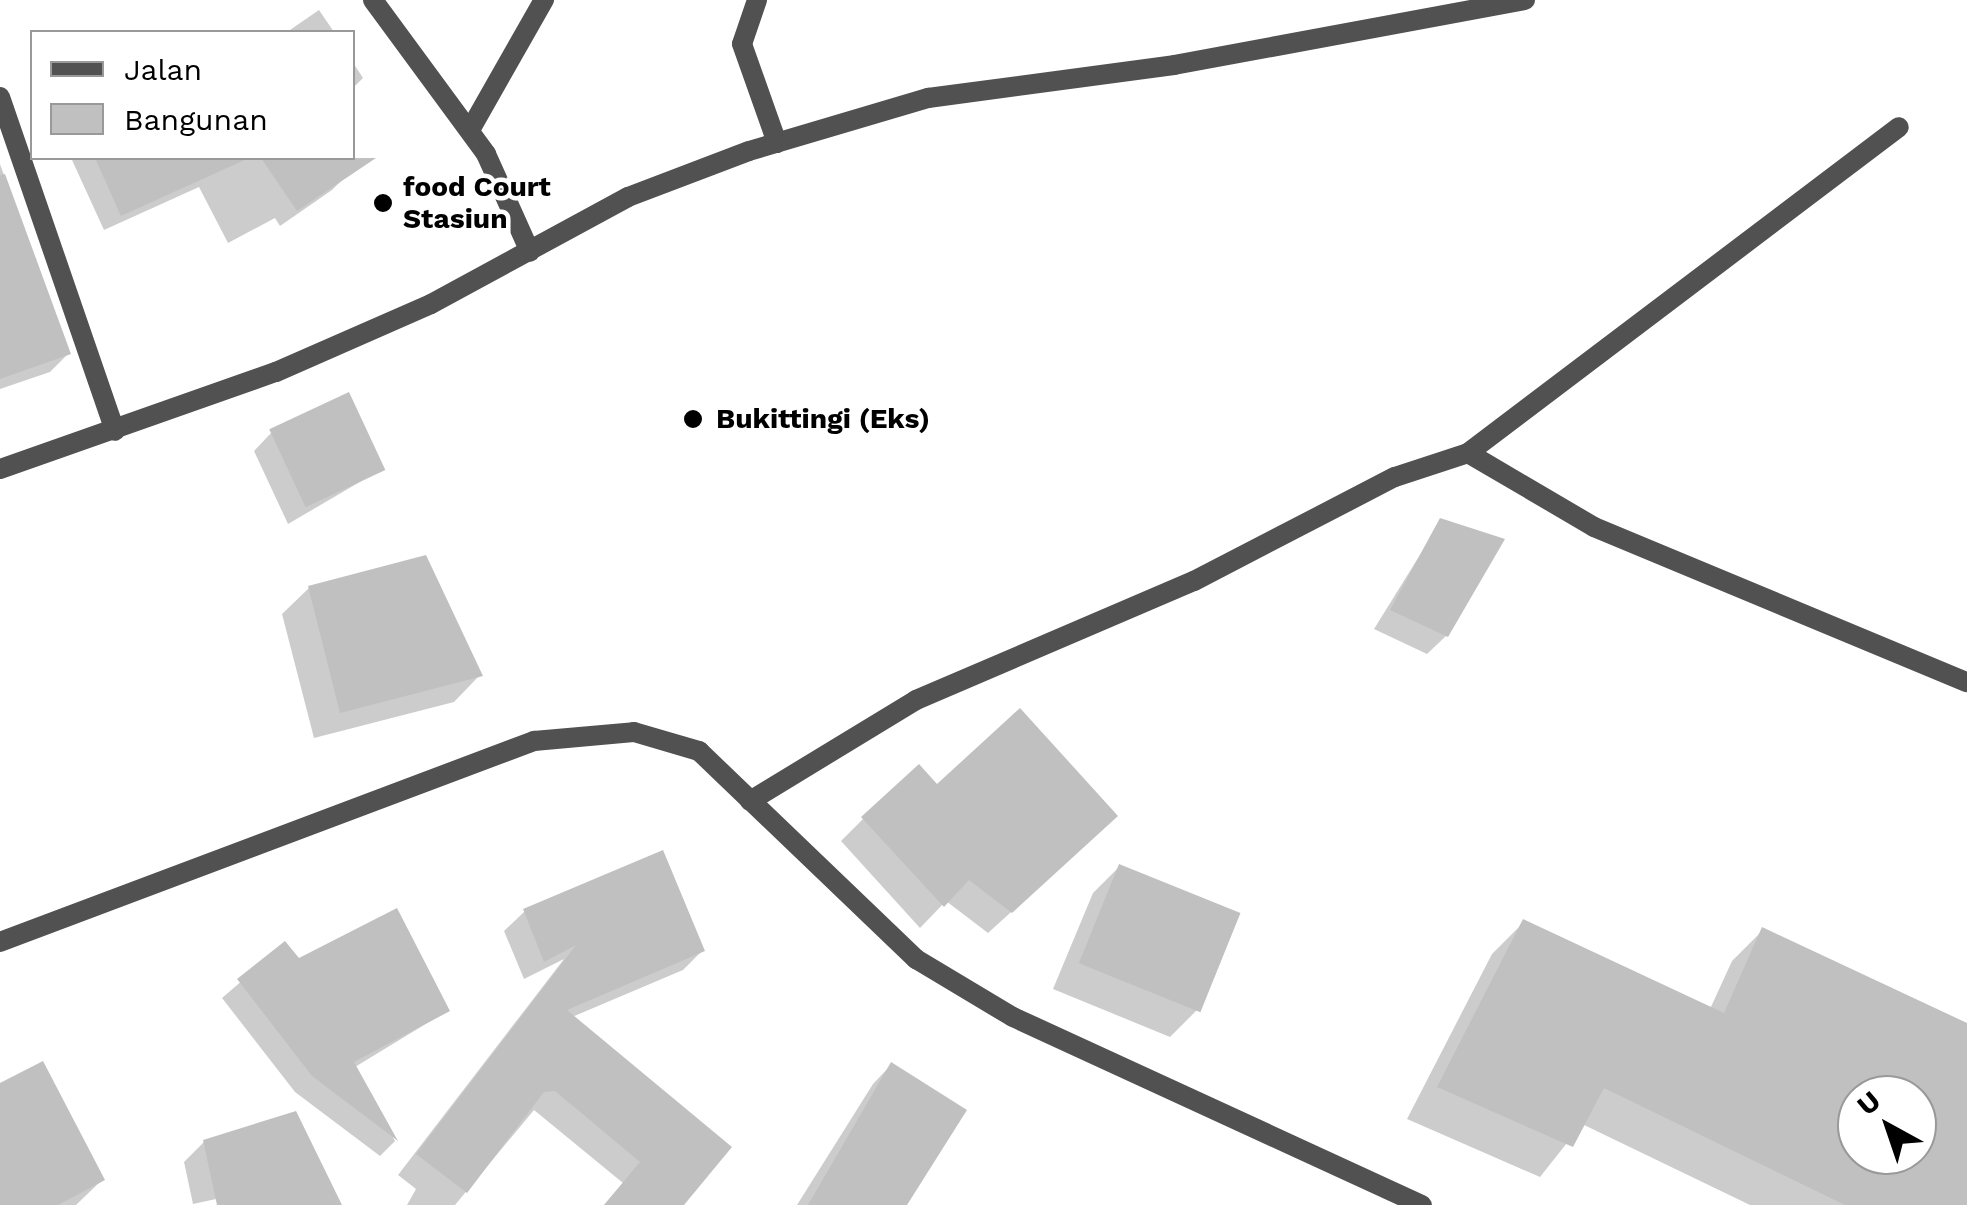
<!DOCTYPE html>
<html>
<head>
<meta charset="utf-8">
<style>
  body { margin:0 }
  #map { position:relative; width:1967px; height:1205px; overflow:hidden; background:#fff; font-family:"Work Sans",sans-serif }
  div>[style] { position:absolute }
  .shadow>* { inset:0; background:#0003 }
  .building>* { inset:0; background:#c0c0c0; transform-origin:0 0 }
  .minor>* { height:20px; margin:-10px; padding:0 10px; transform-origin:10px; border-radius:10px; background:#515151 }
  .tertiary>* { height:20px; margin:-10px; padding:0 10px; transform-origin:10px; border-radius:10px; background:#515151 }
  .dots>* { width:28px; height:28px; translate:-50% -50%; box-sizing:border-box; border:5px solid #fff; border-radius:50% }
  span { translate:-50% -50%; white-space:nowrap; text-align:center; line-height:1.15; -webkit-text-stroke:9px #fff; paint-order:stroke }
  .poi-label { font-size:28px; color:#000; font-weight:700 }
  .left { translate:0 -50%; text-align:left }
  .legend { position:absolute; left:30px; top:30px; width:325px; height:130px; box-sizing:border-box; background:#fff; border:2px solid #999; margin:0; padding:12px 18px; list-style:none; font-size:30px; color:#000 }
  .legend li { display:flex; align-items:center; gap:20px; height:50px }
  .legend b { width:50px; border:2px solid #999 }
  .north { position:absolute; left:1837px; top:1075px; width:100px; height:100px; box-sizing:border-box; background:#fff; border:2px solid #999; border-radius:50%; rotate:320deg; font-size:28px; font-weight:700; line-height:40px; text-align:center; color:#000 }
  .north::after { content:''; display:block; margin:auto; width:35px; height:45px; background:#000; clip-path:polygon(50% 0,100% 100%,50% 72%,0 100%) }
</style>
</head>
<body>
<div id="map">
  <div class="shadow">
    <i style="clip-path:polygon(319px 10px,334px 32px,287px 32px)"></i>
    <i style="clip-path:polygon(352px 61px,363px 78px,352px 89px)"></i>
    <i style="clip-path:polygon(337px 158px,348px 174px,332px 190px,280px 226px,275px 218px,228px 243px,199px 187px,104px 230px,72px 160px)"></i>
    <i style="clip-path:polygon(0 164px,68px 354px,50px 372px,0 389px)"></i>
    <i style="clip-path:polygon(272px 432px,382px 469px,288px 524px,254px 451px)"></i>
    <i style="clip-path:polygon(1441px 521px,1446px 636px,1427px 654px,1374px 629px)"></i>
    <i style="clip-path:polygon(309px 588px,480px 675px,454px 702px,314px 738px,282px 614px)"></i>
    <i style="clip-path:polygon(863px 819px,1093px 838px,988px 933px,946px 901px,920px 928px,841px 841px)"></i>
    <i style="clip-path:polygon(662px 853px,702px 951px,683px 970px,572px 1017px,682px 1205px,604px 1205px,623px 1183px,534px 1110px,455px 1205px,407px 1205px,416px 1189px,398px 1175px,564px 959px,524px 979px,504px 931px,524px 912px)"></i>
    <i style="clip-path:polygon(1119px 867px,1197px 1010px,1170px 1037px,1053px 989px,1093px 893px)"></i>
    <i style="clip-path:polygon(evenodd,1524px 922px,1710px 1009px,1732px 961px,1763px 930px,1967px 1026px,1967px 1205px,1750px 1205px,1582px 1124px,1540px 1177px,1407px 1119px,1492px 954px,1524px 922px,1857px 1095px,1917px 1095px,1917px 1155px,1857px 1155px,1857px 1095px)"></i>
    <i style="clip-path:polygon(285px 944px,298px 962px,447px 1011px,355px 1067px,395px 1141px,380px 1156px,295px 1092px,222px 998px)"></i>
    <i style="clip-path:polygon(891px 1065px,904px 1205px,797px 1205px,873px 1084px)"></i>
    <i style="clip-path:polygon(0 1086px,102px 1180px,76px 1205px,0 1205px)"></i>
    <i style="clip-path:polygon(204px 1142px,340px 1205px,235px 1205px,230px 1196px,193px 1204px,184px 1162px)"></i>
  </div>
  <div class="building">
    <i style="clip-path:polygon(95px 158px,249px 158px,121px 216px)"></i>
    <i style="clip-path:polygon(261px 158px,376px 158px,297px 211px)"></i>
    <i style="clip-path:polygon(5px 174px,71px 354px,0 379px,0 175px)"></i>
    <i style="left:349px;top:392px;width:86px;height:88px;rotate:65deg"></i>
    <i style="clip-path:polygon(1440px 518px,1505px 539px,1448px 637px,1390px 610px)"></i>
    <i style="clip-path:polygon(426px 555px,483px 676px,340px 713px,308px 586px)"></i>
    <i style="clip-path:polygon(1020px 708px,1118px 816px,1012px 913px,969px 880px,944px 907px,861px 817px,919px 764px,937px 784px)"></i>
    <i style="clip-path:polygon(663px 850px,705px 951px,567px 1010px,732px 1147px,684px 1205px,604px 1205px,640px 1162px,555px 1091px,544px 1092px,467px 1193px,416px 1154px,576px 945px,544px 962px,523px 909px)"></i>
    <i style="left:1119px;top:864px;width:131px;height:107px;rotate:22deg"></i>
    <i style="clip-path:polygon(397px 908px,450px 1011px,354px 1062px,398px 1141px,312px 1076px,237px 979px,285px 941px,299px 958px)"></i>
    <i style="clip-path:polygon(evenodd,1523px 919px,1724px 1013px,1762px 927px,1967px 1023px,1967px 1205px,1845px 1205px,1604px 1088px,1573px 1147px,1437px 1087px,1523px 919px,1857px 1095px,1917px 1095px,1917px 1155px,1857px 1155px,1857px 1095px)"></i>
    <i style="clip-path:polygon(43px 1061px,105px 1180px,58px 1205px,0 1205px,0 1083px)"></i>
    <i style="clip-path:polygon(891px 1062px,967px 1110px,907px 1205px,808px 1205px)"></i>
    <i style="clip-path:polygon(296px 1111px,342px 1205px,217px 1205px,203px 1140px)"></i>
  </div>
  <div class="minor">
    <i style="left:373px;top:0;width:191px;rotate:53.7deg"></i>
    <i style="left:486px;top:154px;width:107px;rotate:65.8deg"></i>
    <i style="left:757px;top:0;width:46px;rotate:108.8deg"></i>
    <i style="left:742px;top:44px;width:105px;rotate:70.5deg"></i>
    <i style="left:0;top:97px;width:353px;rotate:71deg"></i>
    <i style="left:470px;top:130px;width:150px;rotate:-60.4deg"></i>
    <i style="left:1468px;top:453px;width:540px;rotate:-37.1deg"></i>
    <i style="left:0;top:469px;width:293px;rotate:-19.4deg"></i>
    <i style="left:276px;top:372px;width:169px;rotate:-23.7deg"></i>
    <i style="left:431px;top:304px;width:224px;rotate:-28.5deg"></i>
    <i style="left:628px;top:197px;width:129px;rotate:-20.8deg"></i>
    <i style="left:749px;top:151px;width:187px;rotate:-16.5deg"></i>
    <i style="left:928px;top:98px;width:248px;rotate:-7.6deg"></i>
    <i style="left:1174px;top:65px;width:357px;rotate:-10.5deg"></i>
    <i style="left:750px;top:801px;width:194px;rotate:-31.3deg"></i>
    <i style="left:916px;top:700px;width:302px;rotate:-23.2deg"></i>
    <i style="left:1194px;top:581px;width:226px;rotate:-27.4deg"></i>
    <i style="left:1395px;top:477px;width:77px;rotate:-18.2deg"></i>
    <i style="left:1468px;top:453px;width:146px;rotate:30.4deg"></i>
    <i style="left:1594px;top:527px;width:404px;rotate:22.6deg"></i>
  </div>
  <div class="tertiary">
    <i style="left:0;top:942px;width:571px;rotate:-20.63deg"></i>
    <i style="left:534px;top:741px;width:100px;rotate:-5.1deg"></i>
    <i style="left:634px;top:732px;width:68px;rotate:16.3deg"></i>
    <i style="left:699px;top:751px;width:301px;rotate:43.8deg"></i>
    <i style="left:916px;top:959px;width:113px;rotate:30.9deg"></i>
    <i style="left:1013px;top:1017px;width:450px;rotate:24.7deg"></i>
  </div>
  <div class="dots">
    <i style="left:383px;top:203px;background:#000"></i>
    <i style="left:693px;top:419px;background:#000"></i>
  </div>
  <div class="poi-label">
    <span class="left" style="left:403px;top:203px">food Court<br>Stasiun</span>
    <span class="left" style="left:716px;top:419px">Bukittingi (Eks)</span>
  </div>
  <ul class="legend">
  <li><b style="height:12px;background:#515151"></b>Jalan</li>
  <li><b style="height:28px;background:#c0c0c0"></b>Bangunan</li>
  </ul>
  <div class="north">U</div>
</div>
</body>
</html>
